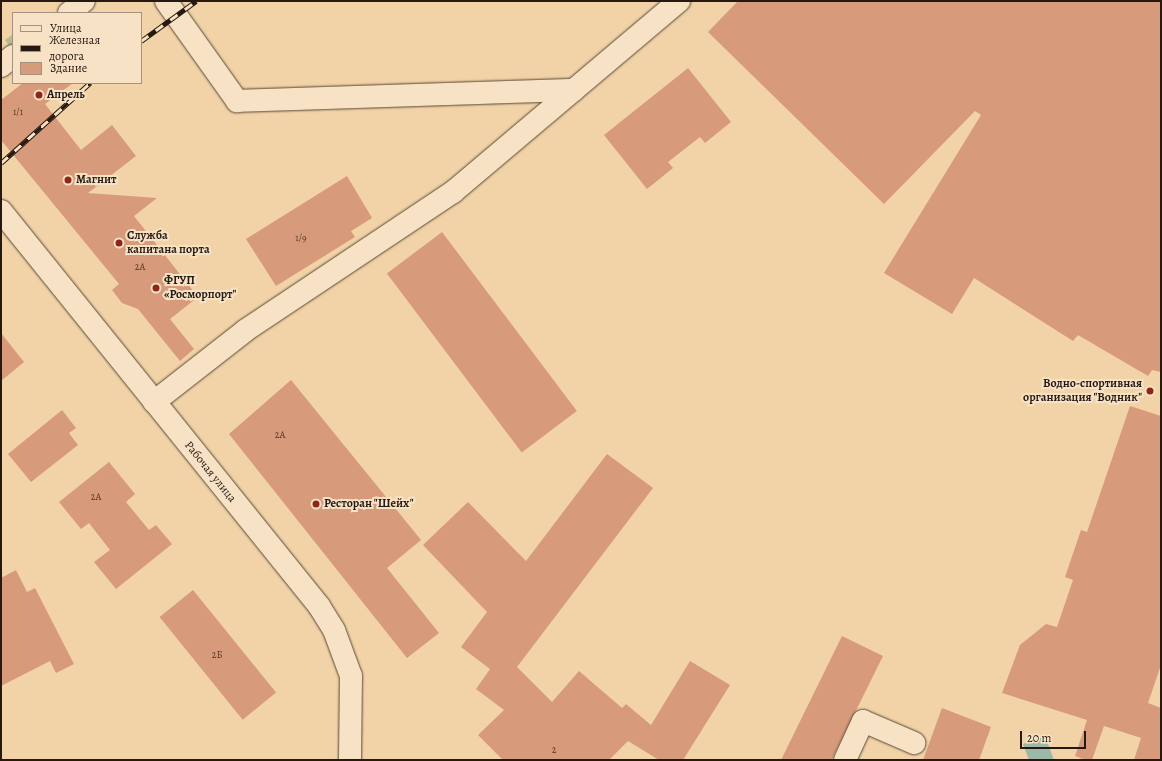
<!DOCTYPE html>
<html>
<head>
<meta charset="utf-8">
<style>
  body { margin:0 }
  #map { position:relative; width:1162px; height:761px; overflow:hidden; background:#f2d3a7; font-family:Alegreya,serif }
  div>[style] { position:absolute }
  .green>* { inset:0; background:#b8bd89 }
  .water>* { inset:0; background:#9bb8a8 }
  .building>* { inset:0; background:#d79a7a; transform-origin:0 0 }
  .roads { filter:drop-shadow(0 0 1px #584836) drop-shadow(0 0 1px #584836) }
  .minor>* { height:22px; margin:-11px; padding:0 11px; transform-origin:11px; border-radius:11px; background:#f7e2c6 }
  .rail>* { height:4.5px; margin-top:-2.25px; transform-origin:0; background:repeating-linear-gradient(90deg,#f7e2c6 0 9px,#251911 0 18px); box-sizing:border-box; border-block:1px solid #251911 }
  .dots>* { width:11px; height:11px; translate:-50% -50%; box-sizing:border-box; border:2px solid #f7e2c6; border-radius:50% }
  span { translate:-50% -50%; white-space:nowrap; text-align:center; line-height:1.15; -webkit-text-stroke:4px #f7e2c6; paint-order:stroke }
  .number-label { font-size:10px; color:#52392b }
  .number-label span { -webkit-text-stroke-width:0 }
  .poi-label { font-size:12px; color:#251911; font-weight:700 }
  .left { translate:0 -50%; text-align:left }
  .right { translate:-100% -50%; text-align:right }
  .street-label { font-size:12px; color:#251911 }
  .frame { position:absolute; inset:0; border:2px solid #251911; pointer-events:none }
  .legend { position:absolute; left:12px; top:12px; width:130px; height:72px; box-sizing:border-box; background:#f7e2c6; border:1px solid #a3927e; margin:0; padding:5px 7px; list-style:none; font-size:12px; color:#251911 }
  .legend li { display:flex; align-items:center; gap:8px; height:20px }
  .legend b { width:20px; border:1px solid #a3927e }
  .scale { position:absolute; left:1020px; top:731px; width:66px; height:18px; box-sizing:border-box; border:2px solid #251911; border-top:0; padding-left:5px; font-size:12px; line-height:14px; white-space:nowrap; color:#251911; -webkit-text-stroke:3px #f7e2c6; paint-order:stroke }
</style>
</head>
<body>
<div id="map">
  <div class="green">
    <i style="clip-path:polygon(13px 34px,13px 47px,11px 48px,5px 40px)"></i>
  </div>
  <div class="water">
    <i style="clip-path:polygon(1045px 736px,1054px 760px,1029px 760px,1023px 744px)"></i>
  </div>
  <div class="building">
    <i style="clip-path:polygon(738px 1px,1161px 1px,1161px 372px,1152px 370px,1148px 376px,1078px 335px,1073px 341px,974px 278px,952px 314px,884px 273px,981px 115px,975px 111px,884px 204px,708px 32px)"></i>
    <i style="clip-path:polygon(688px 68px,731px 122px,705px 143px,700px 137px,668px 162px,673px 168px,647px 189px,604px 135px)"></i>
    <i style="clip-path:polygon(23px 83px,73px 83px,45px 104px,81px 150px,112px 125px,136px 156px,88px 193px,157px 198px,134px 216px,198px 297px,170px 319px,194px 349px,180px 361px,138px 309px,122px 303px,112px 290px,119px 284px,1px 140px,1px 100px)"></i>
    <i style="clip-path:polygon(347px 176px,372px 218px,351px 231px,355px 237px,276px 286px,246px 239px)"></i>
    <i style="left:442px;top:232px;width:224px;height:69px;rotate:53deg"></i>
    <i style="clip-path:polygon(1px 333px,24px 362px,1px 381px)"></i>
    <i style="clip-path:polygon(291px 380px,421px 540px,387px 568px,439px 633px,407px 658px,229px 434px)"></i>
    <i style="clip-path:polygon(1130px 406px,1161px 416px,1161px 665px,1148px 703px,1161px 708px,1161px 760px,1134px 760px,1141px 738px,1104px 726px,1092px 760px,1086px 760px,1075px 756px,1087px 720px,1002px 693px,1020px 645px,1046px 624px,1057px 627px,1073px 580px,1065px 577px,1081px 530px,1087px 532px)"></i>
    <i style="clip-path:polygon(62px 410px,76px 428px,69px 433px,78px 445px,31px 482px,8px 454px)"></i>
    <i style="clip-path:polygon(607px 454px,653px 488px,517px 667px,552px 702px,579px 671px,622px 708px,626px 704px,651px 725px,690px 661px,730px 685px,683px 760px,659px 760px,628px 741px,609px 760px,503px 760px,478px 735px,504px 710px,476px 689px,490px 669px,461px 647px,487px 612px,423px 545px,468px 502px,526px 561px)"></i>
    <i style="clip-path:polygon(109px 462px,135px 494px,126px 502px,149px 530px,156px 525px,172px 544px,116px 589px,94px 562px,110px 550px,89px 523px,81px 529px,59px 502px)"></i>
    <i style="clip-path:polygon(16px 570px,27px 592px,35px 588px,74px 664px,56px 673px,50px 661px,1px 686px,1px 578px)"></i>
    <i style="left:193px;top:590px;width:132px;height:43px;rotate:51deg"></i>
    <i style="clip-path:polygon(842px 636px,883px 656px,833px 757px,832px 760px,781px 760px)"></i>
    <i style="clip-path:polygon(942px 708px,991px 727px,979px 760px,923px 760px)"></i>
  </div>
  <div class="roads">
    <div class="minor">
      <i style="left:166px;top:1px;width:123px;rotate:54.6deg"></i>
      <i style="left:237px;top:101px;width:337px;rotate:-1.9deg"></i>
      <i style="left:69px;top:13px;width:19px;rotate:-39deg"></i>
      <i style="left:1px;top:66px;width:16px;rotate:-40deg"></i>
      <i style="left:1px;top:211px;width:507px;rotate:51.16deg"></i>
      <i style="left:319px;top:606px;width:28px;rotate:58deg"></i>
      <i style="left:334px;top:630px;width:49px;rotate:69.7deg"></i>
      <i style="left:351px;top:676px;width:84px;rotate:90.7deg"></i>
      <i style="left:154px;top:402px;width:117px;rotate:-38deg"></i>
      <i style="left:246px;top:330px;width:249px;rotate:-33.7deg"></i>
      <i style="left:453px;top:192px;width:296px;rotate:-40.2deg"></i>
      <i style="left:845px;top:760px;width:43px;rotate:-65.2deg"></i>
      <i style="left:863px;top:721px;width:56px;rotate:23.3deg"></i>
    </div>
  </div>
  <div class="rail">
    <i style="left:141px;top:41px;width:68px;rotate:-36deg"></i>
    <i style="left:1px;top:163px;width:120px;rotate:-42deg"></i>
  </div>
  <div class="dots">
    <i style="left:39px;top:95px;background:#8f2418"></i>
    <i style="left:68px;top:180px;background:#8f2418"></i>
    <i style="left:119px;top:243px;background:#8f2418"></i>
    <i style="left:156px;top:288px;background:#8f2418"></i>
    <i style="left:1150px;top:391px;background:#8f2418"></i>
    <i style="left:316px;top:504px;background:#8f2418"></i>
  </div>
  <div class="number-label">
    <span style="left:18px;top:112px">1/1</span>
    <span style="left:301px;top:238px">1/9</span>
    <span style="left:140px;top:267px">2А</span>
    <span style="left:280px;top:435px">2А</span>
    <span style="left:96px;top:497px">2А</span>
    <span style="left:217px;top:655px">2Б</span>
    <span style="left:554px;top:750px">2</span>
  </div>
  <div class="poi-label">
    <span class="left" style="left:47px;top:95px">Апрель</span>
    <span class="left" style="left:76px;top:180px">Магнит</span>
    <span class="left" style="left:127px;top:243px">Служба<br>капитана порта</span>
    <span class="left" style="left:164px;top:288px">ФГУП<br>«Росморпорт"</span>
    <span class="right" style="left:1142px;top:391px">Водно-спортивная<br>организация "Водник"</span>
    <span class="left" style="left:324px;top:504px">Ресторан "Шейх"</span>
  </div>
  <div class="street-label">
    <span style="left:210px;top:472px;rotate:51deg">Рабочая улица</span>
  </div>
  <div class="frame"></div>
  <ul class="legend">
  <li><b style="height:5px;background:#f7e2c6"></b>Улица</li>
  <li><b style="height:5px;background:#251911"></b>Железная дорога</li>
  <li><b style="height:11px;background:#d79a7a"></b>Здание</li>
  </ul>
  <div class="scale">20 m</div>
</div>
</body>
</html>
